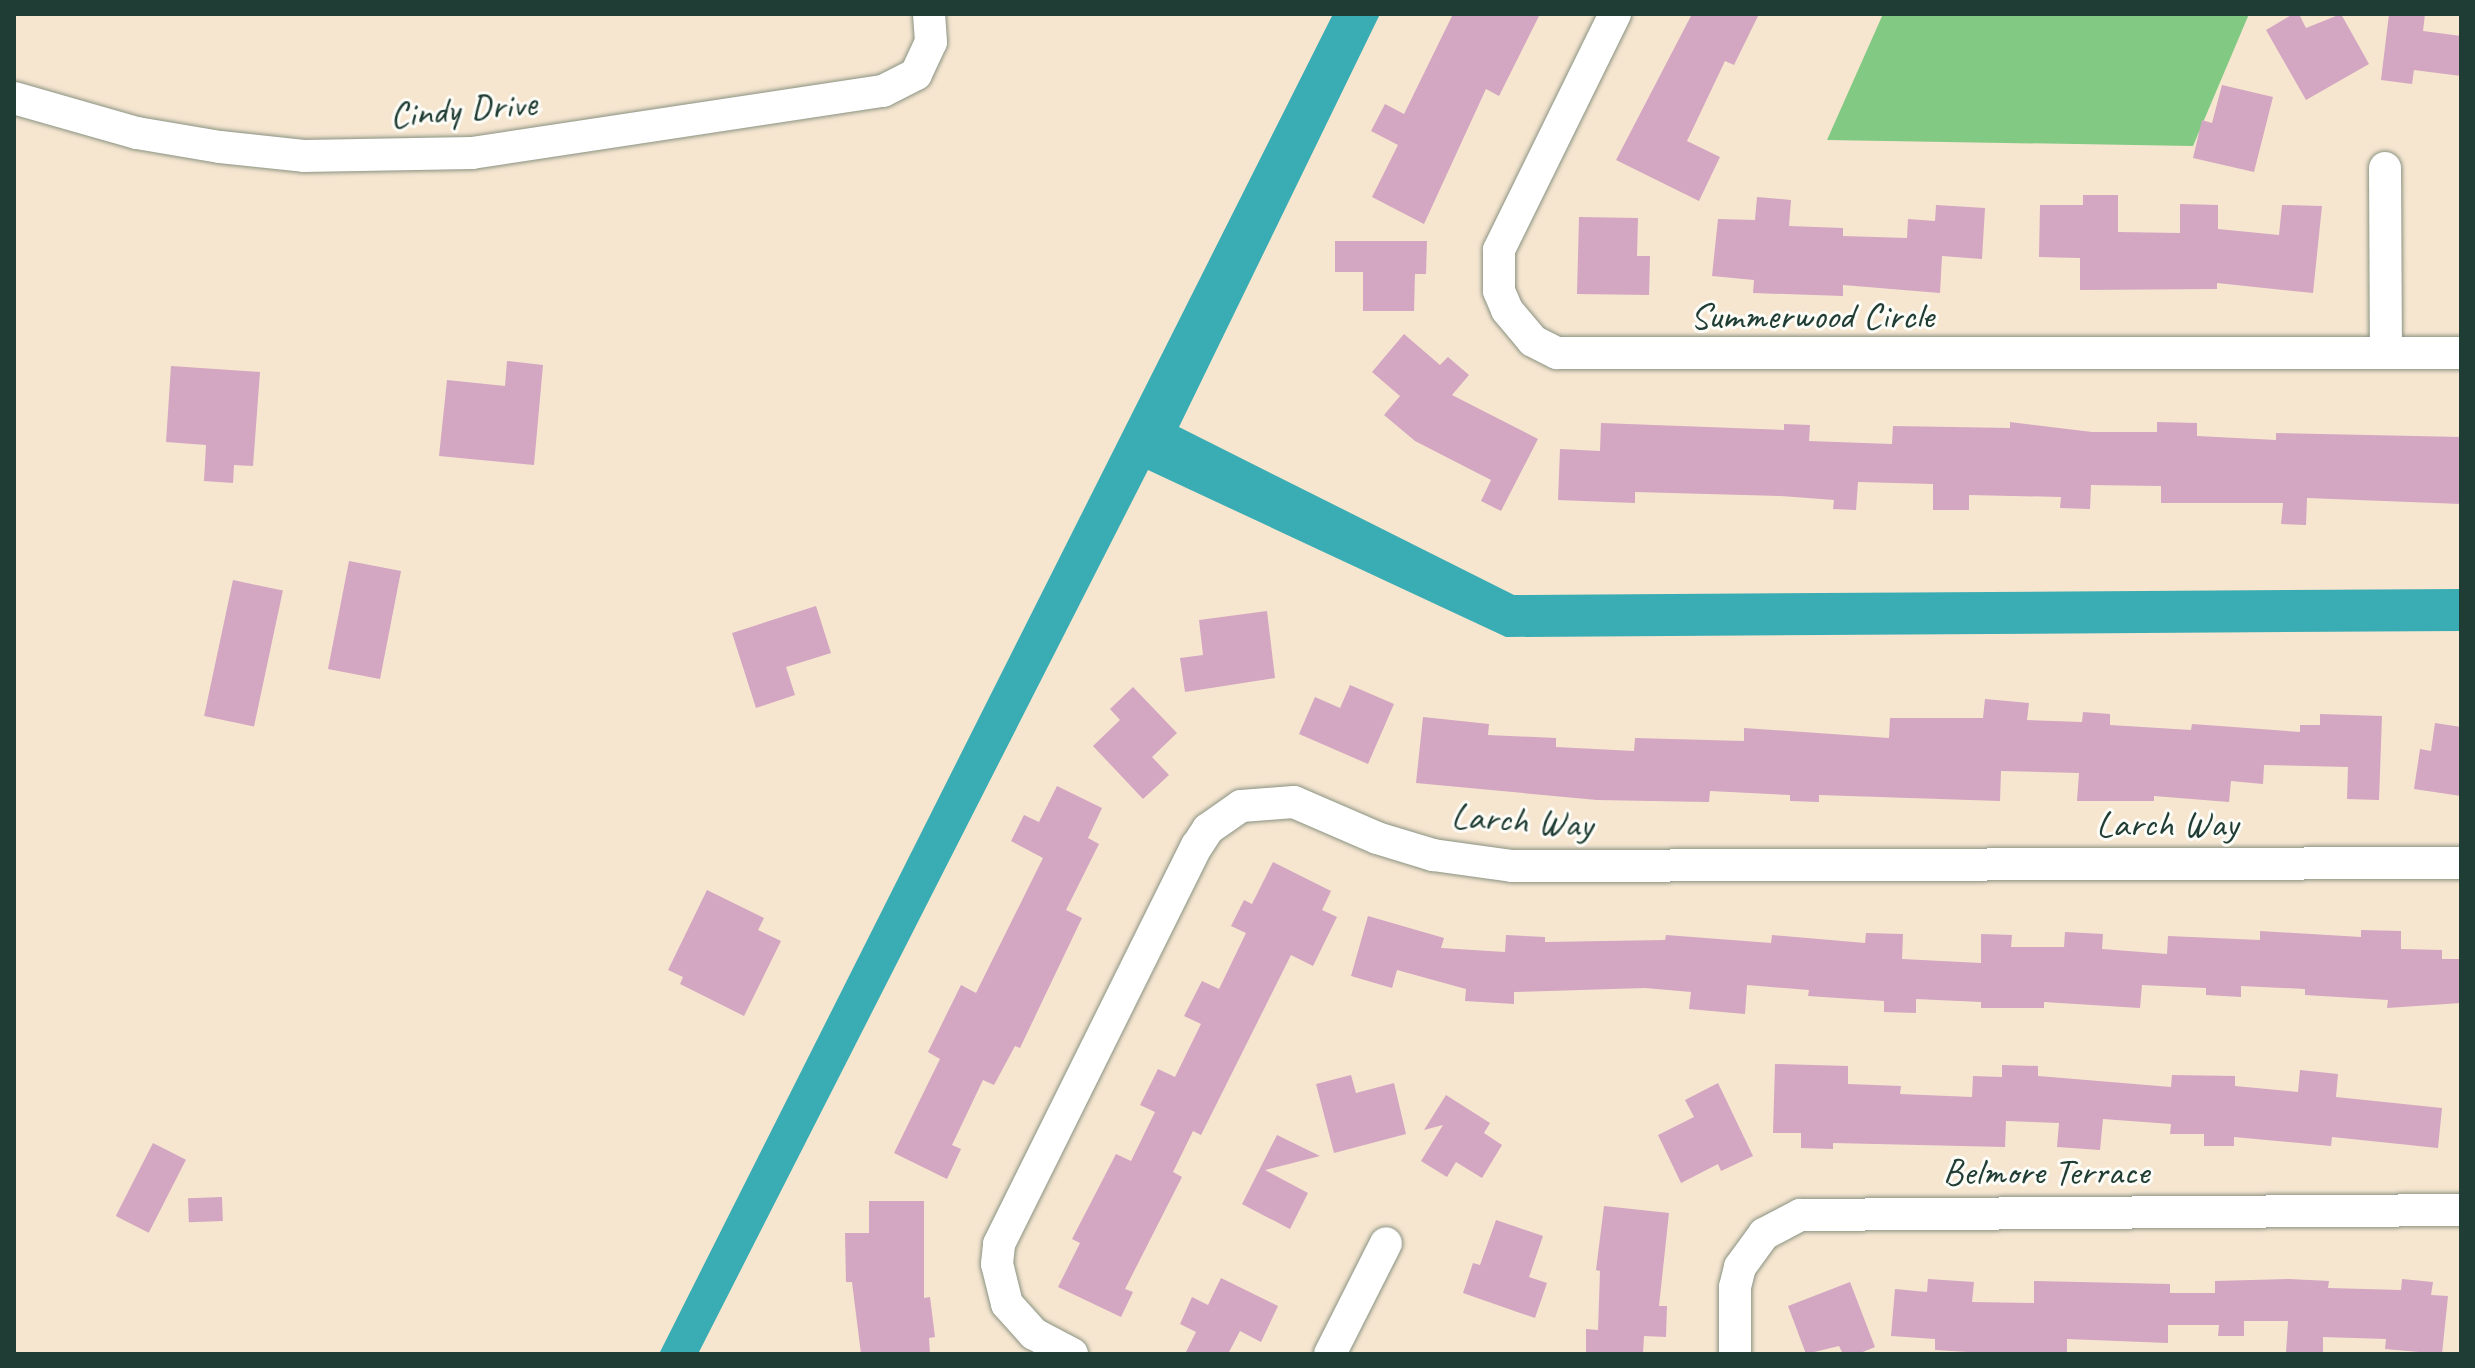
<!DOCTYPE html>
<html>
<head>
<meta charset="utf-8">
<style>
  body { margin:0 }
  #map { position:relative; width:2475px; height:1368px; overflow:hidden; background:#f6e6d0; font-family:Caveat,sans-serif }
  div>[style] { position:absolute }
  .green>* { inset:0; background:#82c984 }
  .water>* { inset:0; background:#3aacb3 }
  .building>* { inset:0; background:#d3a6c1; transform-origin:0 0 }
  .roads { filter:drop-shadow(0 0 2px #8a9282) drop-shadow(0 0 2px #8a9282) }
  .street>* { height:32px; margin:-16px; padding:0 16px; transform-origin:16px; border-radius:16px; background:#fff }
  span { translate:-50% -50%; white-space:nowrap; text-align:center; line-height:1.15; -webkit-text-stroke:6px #fdfcf7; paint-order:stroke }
  .street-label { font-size:38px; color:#1f3d34 }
  .frame { position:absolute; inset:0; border:16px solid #1f3d34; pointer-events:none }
</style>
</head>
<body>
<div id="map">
  <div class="green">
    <i style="clip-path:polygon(1883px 14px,2249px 14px,2193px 146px,1827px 140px)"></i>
  </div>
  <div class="water">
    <i style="clip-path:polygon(1333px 14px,1380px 14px,1179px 427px,1514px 595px,2461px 589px,2461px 631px,1506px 637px,1148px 470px,698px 1354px,659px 1354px)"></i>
  </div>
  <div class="building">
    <i style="clip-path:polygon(1453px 14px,1540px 14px,1499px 96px,1486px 89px,1424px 224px,1372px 197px,1398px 145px,1371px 131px,1385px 104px,1404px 114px)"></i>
    <i style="clip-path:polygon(1692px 14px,1759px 14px,1734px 65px,1725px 61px,1687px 141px,1720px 157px,1699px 201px,1616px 160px)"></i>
    <i style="clip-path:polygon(2293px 14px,2299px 14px,2306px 28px,2341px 14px,2369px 64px,2306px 100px,2266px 30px)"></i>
    <i style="clip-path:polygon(2389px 14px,2425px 14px,2423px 31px,2461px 36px,2461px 76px,2414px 70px,2412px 84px,2381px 80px)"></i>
    <i style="clip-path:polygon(2222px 85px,2273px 97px,2254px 172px,2193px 158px,2202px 120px,2212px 123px)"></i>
    <i style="clip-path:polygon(2083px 195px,2118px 195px,2118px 232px,2180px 233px,2180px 204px,2218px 205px,2218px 229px,2279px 235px,2282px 205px,2322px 206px,2313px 293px,2217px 283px,2217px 289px,2080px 290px,2080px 258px,2039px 257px,2040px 205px,2083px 205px)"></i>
    <i style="clip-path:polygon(1757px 197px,1791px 200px,1789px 226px,1843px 228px,1843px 236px,1907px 238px,1908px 219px,1935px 221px,1936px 205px,1985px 208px,1982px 259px,1942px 256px,1940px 293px,1843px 285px,1843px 296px,1753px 293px,1754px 280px,1712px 276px,1718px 219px,1755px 220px)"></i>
    <i style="clip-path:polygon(1579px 217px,1638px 218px,1637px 256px,1650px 256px,1649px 295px,1577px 294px)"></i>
    <i style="clip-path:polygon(1335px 241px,1427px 241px,1426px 274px,1415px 274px,1414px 311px,1363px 311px,1363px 272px,1335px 272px)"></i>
    <i style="clip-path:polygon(1404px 334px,1440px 365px,1448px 357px,1469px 375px,1452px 395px,1538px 439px,1501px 511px,1481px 501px,1491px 480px,1415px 441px,1384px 415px,1400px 396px,1372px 372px)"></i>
    <i style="clip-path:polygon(507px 361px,543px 365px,534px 465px,439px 456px,447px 380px,505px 386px)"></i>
    <i style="clip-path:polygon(171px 366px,260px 372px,253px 466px,234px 465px,233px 483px,204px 481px,206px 445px,166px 442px)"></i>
    <i style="clip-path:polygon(2010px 422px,2092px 432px,2157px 432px,2157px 422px,2197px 423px,2197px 436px,2276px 440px,2276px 433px,2461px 437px,2461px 504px,2307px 498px,2306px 525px,2281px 524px,2283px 503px,2161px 503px,2161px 486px,2091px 485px,2090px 509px,2060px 508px,2061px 497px,1969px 495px,1969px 510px,1933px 510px,1933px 484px,1858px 482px,1856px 510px,1833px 509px,1834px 500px,1781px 496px,1635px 492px,1635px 503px,1558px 500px,1560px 449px,1600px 451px,1601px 423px,1784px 430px,1784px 424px,1810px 425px,1809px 441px,1892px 444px,1893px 426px,2010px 428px)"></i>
    <i style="left:349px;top:561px;width:53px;height:110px;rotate:11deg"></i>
    <i style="left:233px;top:580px;width:51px;height:139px;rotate:12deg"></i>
    <i style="clip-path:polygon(816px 606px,831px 653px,786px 667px,795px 695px,756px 708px,732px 633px)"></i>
    <i style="clip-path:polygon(1267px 611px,1275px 678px,1185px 692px,1180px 658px,1203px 655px,1199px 620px)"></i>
    <i style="clip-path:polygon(1350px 685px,1394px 704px,1368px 764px,1299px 734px,1315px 697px,1340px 708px)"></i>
    <i style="clip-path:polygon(1133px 687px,1177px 733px,1152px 757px,1169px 775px,1143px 799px,1093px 746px,1120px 720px,1110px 709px)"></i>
    <i style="clip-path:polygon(1985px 699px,2029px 703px,2027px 720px,2082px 722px,2083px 712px,2110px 714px,2110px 725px,2191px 730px,2192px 724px,2300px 732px,2300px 725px,2320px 725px,2320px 714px,2382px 716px,2379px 800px,2347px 799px,2348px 767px,2264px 765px,2263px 784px,2231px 781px,2229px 802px,2154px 796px,2154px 801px,2077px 801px,2079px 773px,2001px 771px,2000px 801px,1819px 795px,1819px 802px,1790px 801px,1790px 795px,1710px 791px,1709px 802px,1597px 800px,1416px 783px,1423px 717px,1489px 724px,1488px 735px,1556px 738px,1556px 747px,1634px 751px,1635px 738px,1744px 741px,1744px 728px,1889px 738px,1890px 718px,1983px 718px)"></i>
    <i style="clip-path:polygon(2435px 723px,2461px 727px,2461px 796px,2414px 789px,2420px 749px,2431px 751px)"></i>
    <i style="clip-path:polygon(1057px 786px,1102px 808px,1088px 838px,1099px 844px,1066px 910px,1082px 918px,1020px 1048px,1015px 1046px,994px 1085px,983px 1080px,952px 1145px,961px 1149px,947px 1179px,894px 1153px,940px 1059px,928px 1052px,961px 985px,976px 993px,1043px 858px,1011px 841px,1024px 815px,1039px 822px)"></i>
    <i style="clip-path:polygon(1273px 862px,1331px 891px,1322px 910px,1337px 917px,1313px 966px,1291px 955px,1201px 1135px,1193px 1131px,1173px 1172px,1182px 1177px,1125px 1289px,1133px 1292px,1121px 1317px,1058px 1287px,1080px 1243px,1072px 1239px,1116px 1154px,1131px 1161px,1155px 1112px,1140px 1105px,1158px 1069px,1175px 1077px,1201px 1024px,1184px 1016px,1202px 981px,1219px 989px,1246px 933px,1231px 926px,1244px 900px,1252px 904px)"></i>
    <i style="clip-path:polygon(707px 890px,764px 918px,758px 930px,781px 941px,744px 1016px,680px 984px,683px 977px,668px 970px)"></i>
    <i style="clip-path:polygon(1368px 916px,1444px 938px,1441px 948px,1505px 952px,1506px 935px,1545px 937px,1545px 942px,1665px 940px,1666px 935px,1771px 943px,1772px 935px,1865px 943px,1866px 933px,1903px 934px,1902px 959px,1981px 963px,1981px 934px,2012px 935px,2011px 947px,2064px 947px,2065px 932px,2103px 934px,2102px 949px,2167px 954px,2168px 936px,2260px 940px,2260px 931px,2361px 937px,2361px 930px,2401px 931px,2401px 949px,2442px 950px,2442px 959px,2461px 959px,2461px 1003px,2387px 1008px,2388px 1000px,2305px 995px,2305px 989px,2241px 986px,2241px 997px,2206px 995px,2206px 988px,2142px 985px,2140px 1008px,2044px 1002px,2044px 1008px,1981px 1008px,1981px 1002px,1916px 999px,1916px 1013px,1884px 1012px,1884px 1001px,1808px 996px,1809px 990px,1747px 985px,1745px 1014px,1689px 1009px,1691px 992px,1645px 988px,1514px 992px,1514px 1004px,1465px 1001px,1466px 989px,1397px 970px,1392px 988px,1351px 976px)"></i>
    <i style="clip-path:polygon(1775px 1064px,1848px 1066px,1848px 1084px,1901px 1086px,1900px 1094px,1972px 1097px,1973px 1076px,2002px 1077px,2002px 1065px,2038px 1066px,2038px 1076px,2171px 1087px,2172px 1075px,2235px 1076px,2235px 1086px,2298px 1092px,2300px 1070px,2338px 1074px,2336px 1097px,2442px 1108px,2438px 1148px,2332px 1137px,2331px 1146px,2234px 1137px,2234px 1146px,2204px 1146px,2204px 1134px,2170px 1134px,2171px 1124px,2103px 1119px,2100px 1150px,2057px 1147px,2059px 1123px,2006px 1121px,2005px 1147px,1833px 1143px,1833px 1149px,1801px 1148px,1801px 1133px,1773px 1133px)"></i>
    <i style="clip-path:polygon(1351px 1075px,1356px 1093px,1394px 1083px,1406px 1134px,1334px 1153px,1316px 1084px)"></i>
    <i style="clip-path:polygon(1718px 1083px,1753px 1156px,1721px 1171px,1718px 1164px,1681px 1183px,1658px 1135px,1694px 1117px,1685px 1100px)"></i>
    <i style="clip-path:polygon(1446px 1095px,1490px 1123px,1484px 1133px,1502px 1145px,1482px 1178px,1456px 1162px,1447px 1177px,1421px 1161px,1443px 1125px,1424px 1130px)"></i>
    <i style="clip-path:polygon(1277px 1135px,1320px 1156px,1265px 1170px,1308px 1193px,1290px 1229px,1242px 1204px)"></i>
    <i style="left:153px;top:1143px;width:37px;height:82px;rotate:27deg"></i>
    <i style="left:222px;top:1197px;width:24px;height:34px;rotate:88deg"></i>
    <i style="clip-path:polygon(869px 1201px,924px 1201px,924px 1298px,930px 1297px,935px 1337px,929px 1338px,930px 1354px,861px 1354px,852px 1282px,846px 1282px,845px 1233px,869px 1233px)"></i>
    <i style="clip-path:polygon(1604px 1206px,1669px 1213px,1659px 1306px,1667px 1306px,1666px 1337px,1644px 1336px,1643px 1354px,1586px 1354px,1586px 1329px,1598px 1330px,1600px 1271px,1596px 1270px)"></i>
    <i style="clip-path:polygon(1496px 1220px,1543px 1236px,1529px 1277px,1547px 1283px,1535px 1318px,1463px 1293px,1473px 1263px,1480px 1265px)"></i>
    <i style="clip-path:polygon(1221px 1278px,1278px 1306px,1261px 1342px,1240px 1331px,1228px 1354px,1185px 1354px,1196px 1332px,1180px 1324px,1192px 1297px,1208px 1305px)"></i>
    <i style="clip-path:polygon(1928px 1279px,1974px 1282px,1972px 1302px,2034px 1303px,2034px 1281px,2170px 1284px,2170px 1293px,2215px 1293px,2215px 1281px,2289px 1279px,2329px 1281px,2328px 1288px,2401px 1290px,2402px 1279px,2433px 1282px,2431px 1295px,2448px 1296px,2442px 1354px,2385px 1349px,2386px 1339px,2323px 1337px,2323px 1354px,2286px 1353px,2288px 1321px,2244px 1321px,2244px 1336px,2218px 1336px,2219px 1325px,2168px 1325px,2168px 1343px,2067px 1339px,2067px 1354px,1968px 1352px,1935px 1350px,1935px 1339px,1891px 1336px,1895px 1289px,1927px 1292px)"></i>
    <i style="clip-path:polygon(1850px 1282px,1875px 1347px,1858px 1354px,1843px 1354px,1839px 1346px,1806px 1354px,1788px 1306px)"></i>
  </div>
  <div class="roads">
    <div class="street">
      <i style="left:1615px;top:14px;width:263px;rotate:116.2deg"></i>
      <i style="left:1499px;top:250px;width:41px;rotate:90deg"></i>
      <i style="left:1499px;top:291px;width:21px;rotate:67deg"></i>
      <i style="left:1507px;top:310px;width:40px;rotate:50deg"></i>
      <i style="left:1533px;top:341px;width:27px;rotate:27deg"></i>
      <i style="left:1557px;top:353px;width:904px"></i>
      <i style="left:14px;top:98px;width:128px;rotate:15.9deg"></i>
      <i style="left:137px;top:133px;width:84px;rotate:9.6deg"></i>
      <i style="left:220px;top:147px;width:84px;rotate:6.1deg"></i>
      <i style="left:304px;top:156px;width:168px;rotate:-1deg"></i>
      <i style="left:472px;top:153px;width:416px;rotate:-8.6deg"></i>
      <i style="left:883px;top:91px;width:37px;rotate:-27deg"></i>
      <i style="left:916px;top:74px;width:35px;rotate:-65deg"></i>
      <i style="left:931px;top:42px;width:28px;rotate:-94deg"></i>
      <i style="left:2385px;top:168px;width:185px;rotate:89.7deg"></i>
      <i style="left:1072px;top:1354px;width:43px;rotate:-152.2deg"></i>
      <i style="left:1034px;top:1334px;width:40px;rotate:-132deg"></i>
      <i style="left:1007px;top:1304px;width:41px;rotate:-104deg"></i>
      <i style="left:997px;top:1264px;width:20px;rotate:-84deg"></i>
      <i style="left:999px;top:1244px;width:445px;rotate:-63.6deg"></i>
      <i style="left:1197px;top:846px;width:20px;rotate:-57deg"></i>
      <i style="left:1208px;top:829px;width:40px;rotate:-34.9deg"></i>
      <i style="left:1241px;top:806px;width:53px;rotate:-4.3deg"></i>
      <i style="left:1294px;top:802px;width:90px;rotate:23.4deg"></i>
      <i style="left:1377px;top:838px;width:59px;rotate:16.9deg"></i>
      <i style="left:1433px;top:855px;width:80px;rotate:7.9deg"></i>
      <i style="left:1512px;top:866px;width:949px;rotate:-0.18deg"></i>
      <i style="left:1330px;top:1354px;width:124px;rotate:-63.2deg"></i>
      <i style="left:1735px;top:1354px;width:67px;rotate:-90deg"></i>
      <i style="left:1735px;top:1287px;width:21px;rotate:-76deg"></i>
      <i style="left:1740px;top:1267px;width:41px;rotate:-54deg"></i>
      <i style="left:1764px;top:1234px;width:41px;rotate:-27.8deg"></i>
      <i style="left:1800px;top:1215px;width:661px;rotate:-0.43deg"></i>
    </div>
  </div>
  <div class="street-label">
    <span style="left:463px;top:109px;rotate:-5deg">Cindy Drive</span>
    <span style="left:1812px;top:316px">Summerwood Circle</span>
    <span style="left:1522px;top:820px;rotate:4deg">Larch Way</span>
    <span style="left:2167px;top:824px">Larch Way</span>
    <span style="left:2046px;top:1172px">Belmore Terrace</span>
  </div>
  <div class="frame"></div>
</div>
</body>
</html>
